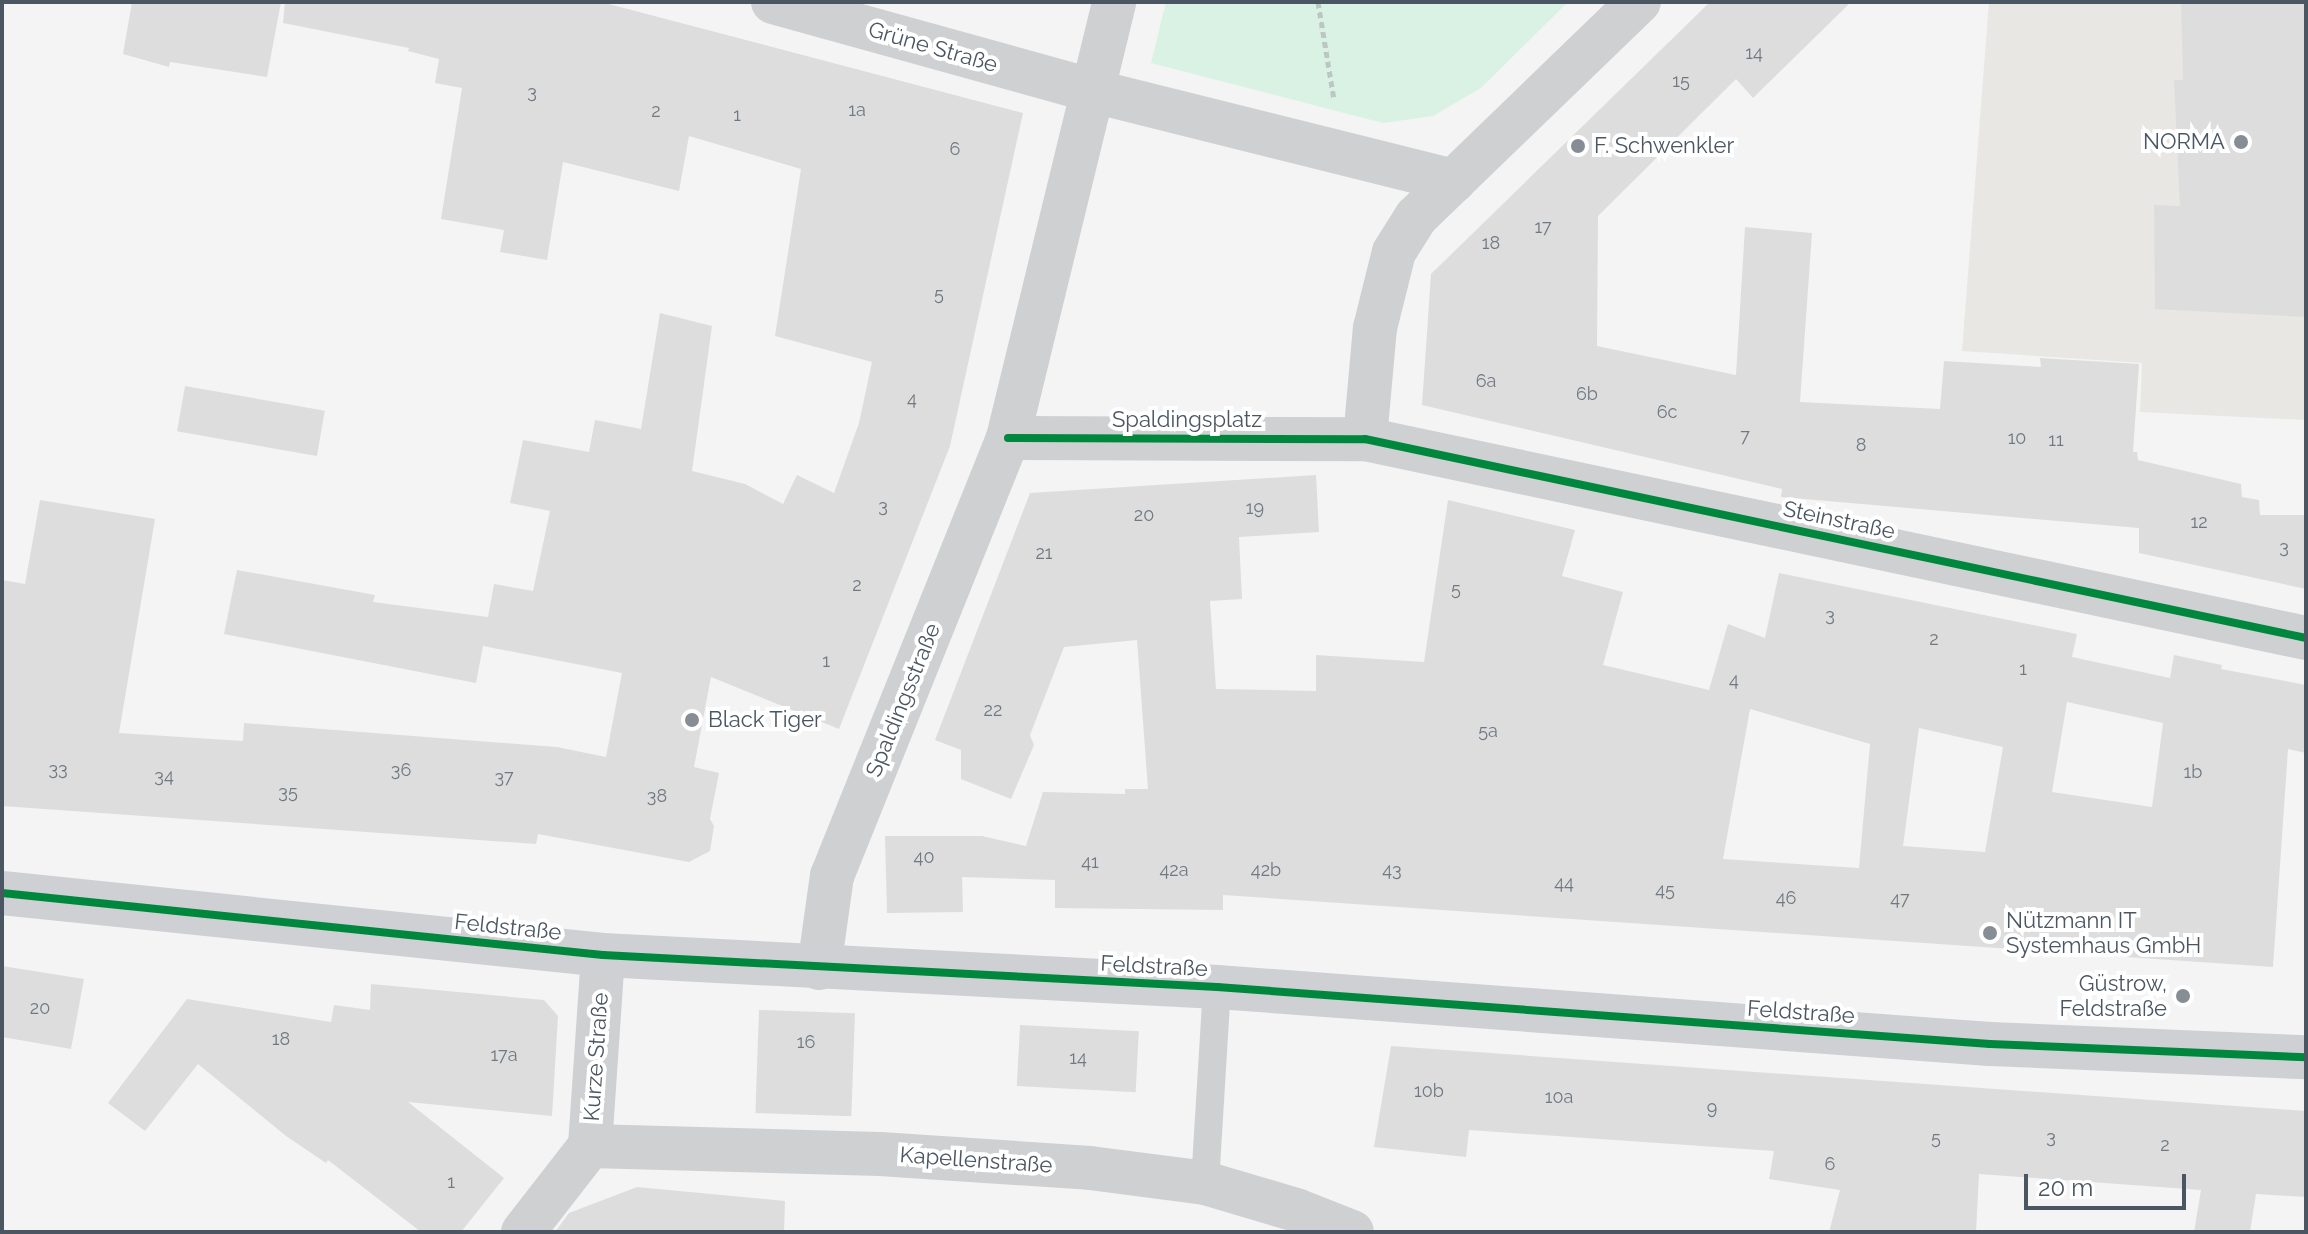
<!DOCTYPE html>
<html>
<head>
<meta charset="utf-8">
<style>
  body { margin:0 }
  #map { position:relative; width:2308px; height:1234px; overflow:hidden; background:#f4f4f4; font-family:Raleway,sans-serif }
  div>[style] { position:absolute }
  .commercial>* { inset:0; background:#e8e7e3 }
  .green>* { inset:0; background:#d9f2e3 }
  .building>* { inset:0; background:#ddddde; transform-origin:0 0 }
  .path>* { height:5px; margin-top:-2.5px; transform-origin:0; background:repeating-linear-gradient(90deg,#bcc7c4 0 6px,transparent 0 10px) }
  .lane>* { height:28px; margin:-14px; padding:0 14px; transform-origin:14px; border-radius:14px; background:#ced0d2 }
  .street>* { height:44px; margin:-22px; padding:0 22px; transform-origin:22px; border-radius:22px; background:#ced0d2 }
  .secondary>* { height:44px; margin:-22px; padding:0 22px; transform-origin:22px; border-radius:22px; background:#ced0d4 }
  .cycleway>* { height:8px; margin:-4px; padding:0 4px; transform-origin:4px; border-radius:4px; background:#00873e }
  .dots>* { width:22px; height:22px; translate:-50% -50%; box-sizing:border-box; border:4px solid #fff; border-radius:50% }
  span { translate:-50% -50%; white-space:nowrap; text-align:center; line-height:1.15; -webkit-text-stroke:8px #fff; paint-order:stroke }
  .number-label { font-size:18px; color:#707881 }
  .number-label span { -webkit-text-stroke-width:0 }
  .street-label { font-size:22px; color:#4a5661 }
  .poi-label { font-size:22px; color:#4a5661 }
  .right { translate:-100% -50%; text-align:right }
  .left { translate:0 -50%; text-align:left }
  .frame { position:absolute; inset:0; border:4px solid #4a5661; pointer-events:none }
  .scale { position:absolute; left:2024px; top:1174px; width:162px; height:36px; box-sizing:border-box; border:4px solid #4a5661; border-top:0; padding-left:10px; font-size:24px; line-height:28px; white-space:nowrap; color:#4a5661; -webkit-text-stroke:6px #fff; paint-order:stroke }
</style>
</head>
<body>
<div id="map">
  <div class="commercial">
    <i style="clip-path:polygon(1989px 2px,2306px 2px,2306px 420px,2140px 412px,2142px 363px,1962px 351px)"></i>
  </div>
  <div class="green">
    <i style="clip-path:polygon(1166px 2px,1568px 2px,1481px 88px,1433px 116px,1383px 123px,1151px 63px)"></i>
  </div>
  <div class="building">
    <i style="clip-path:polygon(132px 2px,281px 2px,267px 77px,170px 62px,169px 67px,123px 54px)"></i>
    <i style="clip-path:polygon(285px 2px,601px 2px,1023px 113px,950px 446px,839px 729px,711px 677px,694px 767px,719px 773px,710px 819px,714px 826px,710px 851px,689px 862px,538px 834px,536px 844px,2px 806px,2px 580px,25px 584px,40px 500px,155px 519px,119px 733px,243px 741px,244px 723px,557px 747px,606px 757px,622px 673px,483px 646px,476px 683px,224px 634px,237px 570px,375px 595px,373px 602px,488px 617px,494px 584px,533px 591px,550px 511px,510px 503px,523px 440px,589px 452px,595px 420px,641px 429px,660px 313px,712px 326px,692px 471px,745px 484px,783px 504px,797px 475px,834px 493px,859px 423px,872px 362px,775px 336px,801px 169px,689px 136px,679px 191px,563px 162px,547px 260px,500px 252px,504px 230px,441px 219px,462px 88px,435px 83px,439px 59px,408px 51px,409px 48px,283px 23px)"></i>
    <i style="clip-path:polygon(1710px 2px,1851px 2px,1753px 98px,1736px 79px,1598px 216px,1597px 346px,1736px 375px,1745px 227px,1812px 233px,1800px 402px,1940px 409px,1944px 361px,2041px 367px,2040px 358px,2139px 364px,2133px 452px,2137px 452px,2138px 460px,2241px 484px,2242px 497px,2259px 500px,2260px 515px,2306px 515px,2306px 589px,2139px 553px,2139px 528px,1781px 497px,1782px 489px,1422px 405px,1431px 274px)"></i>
    <i style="clip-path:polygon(2181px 2px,2306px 2px,2306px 317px,2155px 309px,2154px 205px,2180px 206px,2174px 80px,2183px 80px)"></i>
    <i style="left:185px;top:386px;width:142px;height:46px;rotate:10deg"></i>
    <i style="clip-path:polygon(evenodd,1316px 475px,1319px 532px,1239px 537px,1242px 599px,1210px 601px,1216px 689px,1316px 691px,1316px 655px,1424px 662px,1448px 500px,1575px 530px,1562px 576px,1623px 592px,1603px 665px,1709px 690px,1728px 624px,1765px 638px,1779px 573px,2077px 634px,2072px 657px,2170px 678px,2174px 655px,2222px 665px,2221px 669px,2306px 685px,2306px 753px,2288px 749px,2273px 967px,1223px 895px,1223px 910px,1055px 908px,1055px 880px,962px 877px,963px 912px,887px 913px,885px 836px,982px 836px,1026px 846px,1043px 792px,1125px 794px,1125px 789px,1148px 789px,1137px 640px,1064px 647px,1030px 735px,1034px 745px,1011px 799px,961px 779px,961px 750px,935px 740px,1030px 493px,1316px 475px,2067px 702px,2163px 723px,2152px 807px,2052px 792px,2067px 702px,1316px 475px,1750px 709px,1870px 744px,1859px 868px,1723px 859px,1750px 709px,1316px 475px,1919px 728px,2003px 747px,1985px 852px,1903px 846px,1919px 728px)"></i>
    <i style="clip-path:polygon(2px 966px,84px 979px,71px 1049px,2px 1037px)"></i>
    <i style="clip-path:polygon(371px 984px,544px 1000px,558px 1016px,552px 1116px,408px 1102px,504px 1178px,461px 1232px,421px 1232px,328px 1160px,326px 1163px,286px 1136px,198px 1064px,145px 1131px,108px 1103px,187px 999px,331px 1022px,334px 1005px,370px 1010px)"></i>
    <i style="left:759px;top:1010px;width:96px;height:103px;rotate:2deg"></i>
    <i style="left:1020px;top:1025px;width:119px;height:61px;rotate:3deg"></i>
    <i style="clip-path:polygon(1391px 1046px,2306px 1111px,2306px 1197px,2256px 1194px,2250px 1232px,2194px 1232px,2201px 1190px,1979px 1174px,1976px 1232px,1829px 1232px,1840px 1190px,1769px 1179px,1774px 1151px,1469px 1130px,1466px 1157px,1374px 1147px)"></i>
    <i style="clip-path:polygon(637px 1187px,785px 1201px,784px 1232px,555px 1232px,569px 1213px)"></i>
  </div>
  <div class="path">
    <i style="left:1318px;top:2px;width:99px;rotate:80.7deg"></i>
  </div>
  <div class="lane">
    <i style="left:1205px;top:1183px;width:196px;rotate:-86.5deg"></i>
  </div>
  <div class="street">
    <i style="left:773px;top:2px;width:332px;rotate:15.5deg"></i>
    <i style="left:1093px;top:91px;width:372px;rotate:14deg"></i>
    <i style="left:1008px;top:438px;width:357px;rotate:0.2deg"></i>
    <i style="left:1365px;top:439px;width:962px;rotate:11.94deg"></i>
    <i style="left:1365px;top:439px;width:111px;rotate:-84.9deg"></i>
    <i style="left:1375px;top:328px;width:78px;rotate:-76deg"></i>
    <i style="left:1394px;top:252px;width:41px;rotate:-57.8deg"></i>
    <i style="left:1416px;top:217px;width:310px;rotate:-44deg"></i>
    <i style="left:819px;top:968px;width:93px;rotate:-82deg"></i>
    <i style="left:832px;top:876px;width:472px;rotate:-68.1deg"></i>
    <i style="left:1008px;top:438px;width:449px;rotate:-76.3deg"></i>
    <i style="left:590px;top:1146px;width:290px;rotate:1.6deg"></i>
    <i style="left:880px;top:1154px;width:210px;rotate:3.8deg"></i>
    <i style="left:1090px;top:1168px;width:116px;rotate:7.4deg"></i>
    <i style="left:1205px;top:1183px;width:95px;rotate:16.5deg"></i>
    <i style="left:1296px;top:1210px;width:60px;rotate:21.4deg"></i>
    <i style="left:523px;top:1232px;width:109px;rotate:-52.1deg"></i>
    <i style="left:590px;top:1146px;width:191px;rotate:-86.1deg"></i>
  </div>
  <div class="secondary">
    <i style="left:2px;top:893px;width:604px;rotate:5.89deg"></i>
    <i style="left:603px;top:955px;width:615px;rotate:2.98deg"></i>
    <i style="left:1217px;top:987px;width:775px;rotate:4.22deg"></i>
    <i style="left:1990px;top:1044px;width:316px;rotate:2.4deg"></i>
  </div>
  <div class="cycleway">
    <i style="left:1008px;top:438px;width:357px;rotate:0.2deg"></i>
    <i style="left:1365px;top:439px;width:962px;rotate:11.94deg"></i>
    <i style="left:2px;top:893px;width:604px;rotate:5.89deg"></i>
    <i style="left:603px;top:955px;width:615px;rotate:2.98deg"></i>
    <i style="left:1217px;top:987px;width:775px;rotate:4.22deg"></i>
    <i style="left:1990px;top:1044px;width:316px;rotate:2.4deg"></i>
  </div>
  <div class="dots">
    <i style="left:2241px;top:142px;background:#868d94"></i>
    <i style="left:1578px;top:146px;background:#868d94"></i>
    <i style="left:692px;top:720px;background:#868d94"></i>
    <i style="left:1990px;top:933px;background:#868d94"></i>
    <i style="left:2183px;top:996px;background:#868d94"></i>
  </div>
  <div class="number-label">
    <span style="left:1754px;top:53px">14</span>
    <span style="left:1681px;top:81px">15</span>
    <span style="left:532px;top:92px">3</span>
    <span style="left:857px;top:110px">1a</span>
    <span style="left:656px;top:111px">2</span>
    <span style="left:737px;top:115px">1</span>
    <span style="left:955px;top:149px">6</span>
    <span style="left:1543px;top:227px">17</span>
    <span style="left:1491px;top:243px">18</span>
    <span style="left:939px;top:294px">5</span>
    <span style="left:1486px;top:381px">6a</span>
    <span style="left:1587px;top:394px">6b</span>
    <span style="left:912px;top:399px">4</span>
    <span style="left:1667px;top:412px">6c</span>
    <span style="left:1745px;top:436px">7</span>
    <span style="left:2017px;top:438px">10</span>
    <span style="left:2056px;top:440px">11</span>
    <span style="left:1861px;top:445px">8</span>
    <span style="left:883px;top:506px">3</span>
    <span style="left:1255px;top:508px">19</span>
    <span style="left:1144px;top:515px">20</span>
    <span style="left:2199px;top:522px">12</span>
    <span style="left:2284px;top:547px">3</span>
    <span style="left:1044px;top:553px">21</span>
    <span style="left:857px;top:585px">2</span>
    <span style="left:1456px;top:589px">5</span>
    <span style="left:1830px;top:615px">3</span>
    <span style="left:1934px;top:639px">2</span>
    <span style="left:826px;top:661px">1</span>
    <span style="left:2023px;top:669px">1</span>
    <span style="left:1734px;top:680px">4</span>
    <span style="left:993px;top:710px">22</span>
    <span style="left:1488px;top:731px">5a</span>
    <span style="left:58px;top:769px">33</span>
    <span style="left:401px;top:770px">36</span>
    <span style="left:2193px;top:772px">1b</span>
    <span style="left:164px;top:776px">34</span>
    <span style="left:504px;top:777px">37</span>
    <span style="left:288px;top:792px">35</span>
    <span style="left:657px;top:796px">38</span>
    <span style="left:924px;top:857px">40</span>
    <span style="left:1090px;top:862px">41</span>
    <span style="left:1174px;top:870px">42a</span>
    <span style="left:1266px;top:870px">42b</span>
    <span style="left:1392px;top:870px">43</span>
    <span style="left:1564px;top:883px">44</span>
    <span style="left:1665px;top:890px">45</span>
    <span style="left:1786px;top:898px">46</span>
    <span style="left:1900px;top:899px">47</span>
    <span style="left:40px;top:1008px">20</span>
    <span style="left:281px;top:1039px">18</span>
    <span style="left:806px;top:1042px">16</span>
    <span style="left:504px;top:1055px">17a</span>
    <span style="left:1078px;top:1058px">14</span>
    <span style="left:1429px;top:1091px">10b</span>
    <span style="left:1559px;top:1097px">10a</span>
    <span style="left:1712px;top:1108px">9</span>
    <span style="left:2051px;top:1137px">3</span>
    <span style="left:1936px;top:1138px">5</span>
    <span style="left:2165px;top:1145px">2</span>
    <span style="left:1830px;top:1164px">6</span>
    <span style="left:451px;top:1182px">1</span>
  </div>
  <div class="street-label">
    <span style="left:933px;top:47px;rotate:16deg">Grüne Straße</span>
    <span style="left:1187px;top:420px">Spaldingsplatz</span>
    <span style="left:1839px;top:520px;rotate:12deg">Steinstraße</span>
    <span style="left:903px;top:700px;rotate:-68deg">Spaldingsstraße</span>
    <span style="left:508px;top:927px;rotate:6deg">Feldstraße</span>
    <span style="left:1154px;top:966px;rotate:3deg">Feldstraße</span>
    <span style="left:1801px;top:1012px;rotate:4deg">Feldstraße</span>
    <span style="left:596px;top:1057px;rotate:-86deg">Kurze Straße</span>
    <span style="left:976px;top:1160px;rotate:4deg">Kapellenstraße</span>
  </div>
  <div class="poi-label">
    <span class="right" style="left:2225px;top:142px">NORMA</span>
    <span class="left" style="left:1594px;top:146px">F. Schwenkler</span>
    <span class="left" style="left:708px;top:720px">Black Tiger</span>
    <span class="left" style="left:2006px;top:933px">Nützmann IT<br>Systemhaus GmbH</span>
    <span class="right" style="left:2167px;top:996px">Güstrow,<br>Feldstraße</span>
  </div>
  <div class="frame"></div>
  <div class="scale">20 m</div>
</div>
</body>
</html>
